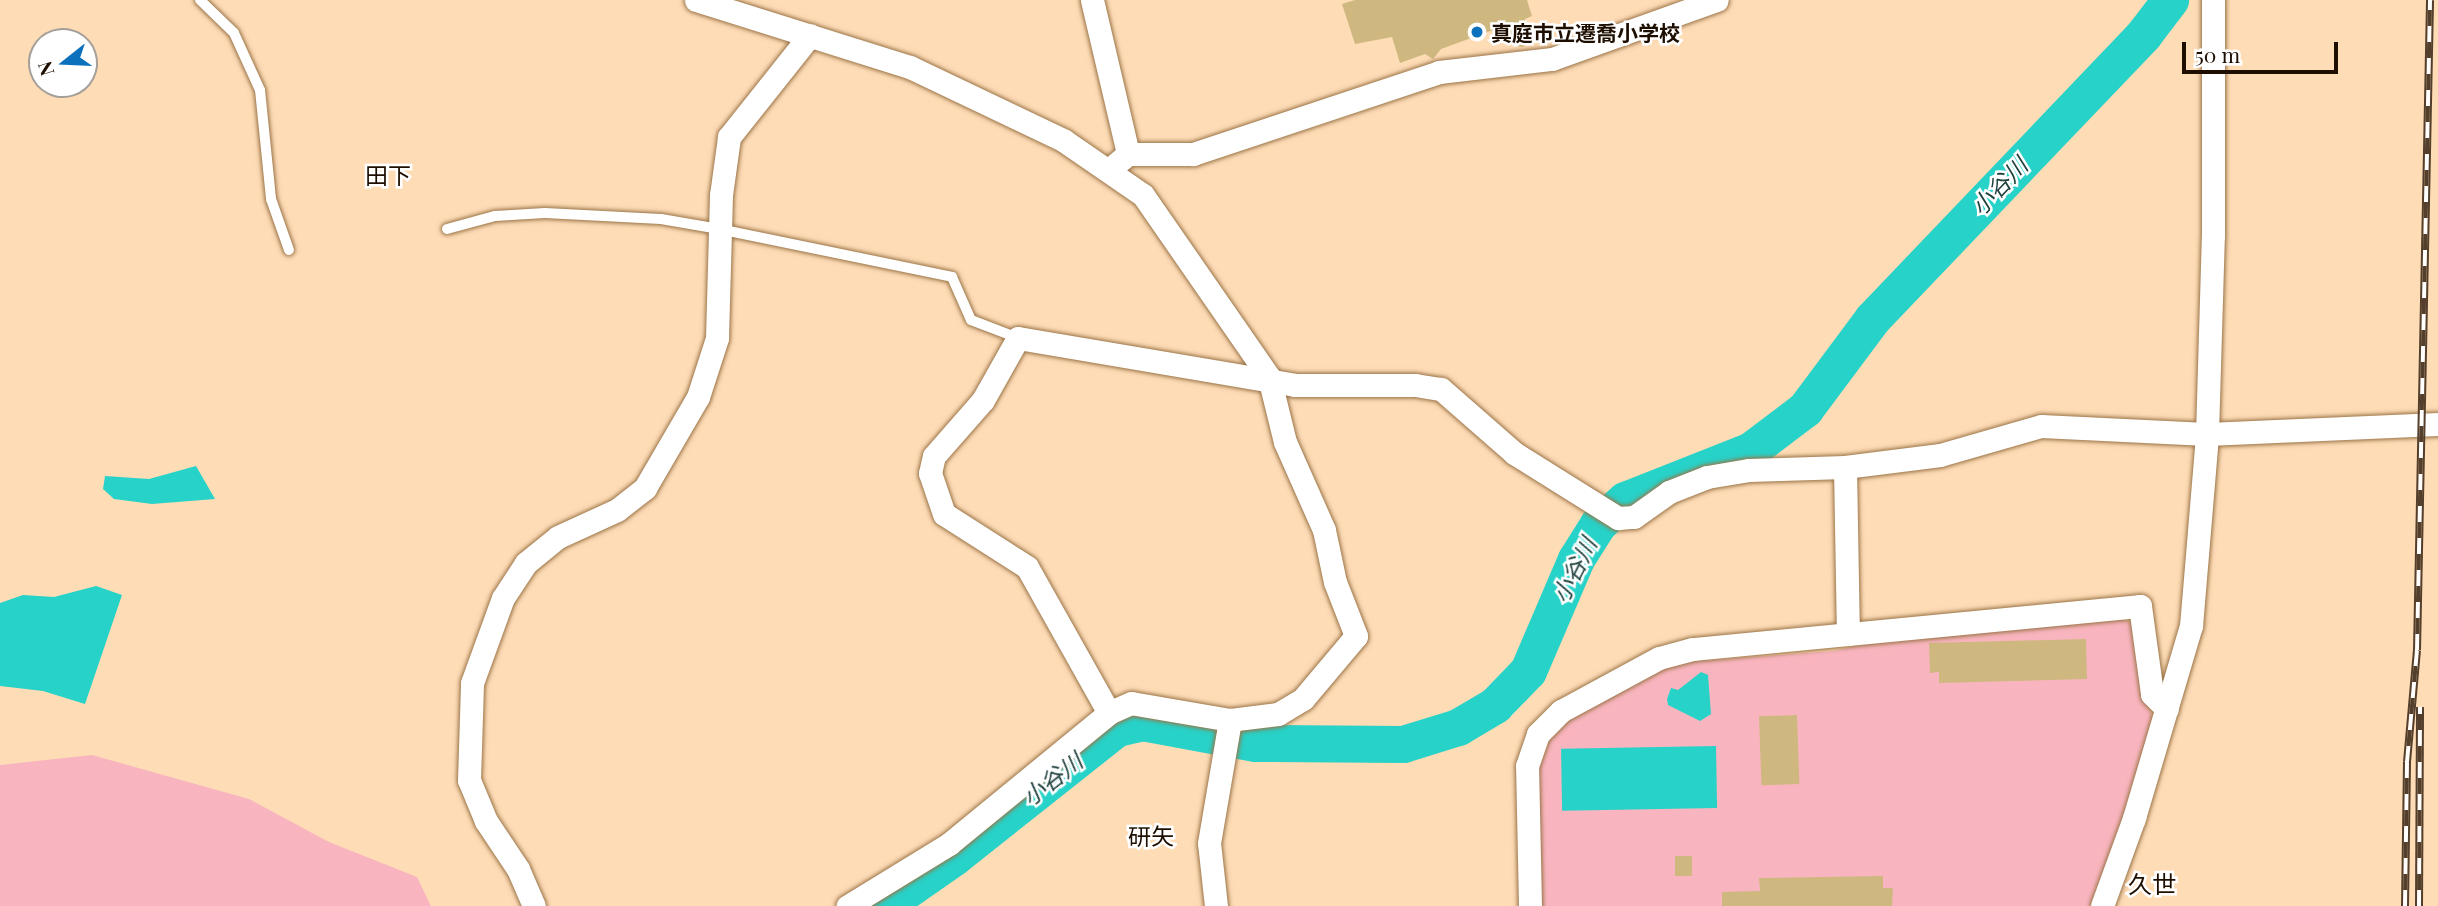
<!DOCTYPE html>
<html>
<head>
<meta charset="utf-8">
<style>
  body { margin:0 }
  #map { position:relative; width:2438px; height:906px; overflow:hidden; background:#fedcb6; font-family:"Playfair Display","Noto Sans JP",serif }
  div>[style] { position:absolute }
  .green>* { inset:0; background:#f9b5bf }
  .water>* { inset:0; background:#27d2c8; transform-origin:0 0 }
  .river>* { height:37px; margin:-18.5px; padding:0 18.5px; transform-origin:18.5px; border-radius:18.5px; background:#27d2c8 }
  .building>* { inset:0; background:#ceb87f; transform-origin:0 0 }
  .roads { filter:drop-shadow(0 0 2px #9b7447) drop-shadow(0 0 2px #9b7447) }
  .service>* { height:10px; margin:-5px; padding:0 5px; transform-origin:5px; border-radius:5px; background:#fff }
  .minor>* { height:23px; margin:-11.5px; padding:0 11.5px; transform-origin:11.5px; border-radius:11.5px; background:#fff }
  .rail>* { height:8px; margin-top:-4px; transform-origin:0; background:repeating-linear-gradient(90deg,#fff 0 16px,#533f2b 0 32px); box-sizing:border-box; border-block:2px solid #533f2b }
  .dots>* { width:19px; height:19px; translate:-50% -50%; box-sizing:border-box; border:4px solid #fff; border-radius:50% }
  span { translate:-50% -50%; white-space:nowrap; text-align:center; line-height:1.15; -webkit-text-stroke:5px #fff; paint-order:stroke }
  .poi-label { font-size:21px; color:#1d0e00; font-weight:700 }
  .left { translate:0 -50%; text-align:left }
  .neighbourhood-label { font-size:23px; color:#1d0e00 }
  .water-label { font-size:23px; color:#20413e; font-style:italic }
  .quarter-label { font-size:24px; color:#1d0e00 }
  .north { position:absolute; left:28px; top:28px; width:70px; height:70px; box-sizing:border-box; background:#fff; border:2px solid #a59f99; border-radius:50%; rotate:252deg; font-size:19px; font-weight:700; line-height:28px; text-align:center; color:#1d0e00 }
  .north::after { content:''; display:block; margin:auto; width:24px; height:32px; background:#0b71bd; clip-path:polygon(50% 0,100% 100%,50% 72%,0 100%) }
  .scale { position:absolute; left:2182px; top:42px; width:156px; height:32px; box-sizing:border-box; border:4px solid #1d0e00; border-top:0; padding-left:9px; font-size:21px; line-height:24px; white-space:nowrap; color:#1d0e00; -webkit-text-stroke:5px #fff; paint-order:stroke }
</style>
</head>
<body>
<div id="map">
  <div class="green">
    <i style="clip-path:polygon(2121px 618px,2133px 624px,2154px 728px,2095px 906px,1536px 906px,1534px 804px,1539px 768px,1553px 732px,1583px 708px,1671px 663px,1834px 651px,1875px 641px)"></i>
    <i style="clip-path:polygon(92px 755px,249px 799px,329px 842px,417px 877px,431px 906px,0 906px,0 765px)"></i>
  </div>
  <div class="water">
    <i style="clip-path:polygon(196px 466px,215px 499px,152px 504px,114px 499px,103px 489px,105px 476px,149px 479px)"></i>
    <i style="clip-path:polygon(96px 586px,122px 595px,85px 704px,43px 691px,0 686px,0 603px,23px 595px,54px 597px)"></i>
    <i style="clip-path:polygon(1701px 672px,1708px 675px,1711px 714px,1700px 721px,1668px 705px,1667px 699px,1671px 688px,1678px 690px)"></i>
    <i style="left:1716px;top:746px;width:62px;height:155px;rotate:89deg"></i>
  </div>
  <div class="river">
    <i style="left:884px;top:906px;width:85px;rotate:-35deg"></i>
    <i style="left:954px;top:857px;width:208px;rotate:-38.4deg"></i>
    <i style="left:1117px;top:728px;width:26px;rotate:-13deg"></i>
    <i style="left:1142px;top:722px;width:115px;rotate:10.5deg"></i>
    <i style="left:1255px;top:743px;width:148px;rotate:0.4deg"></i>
    <i style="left:1403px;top:744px;width:58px;rotate:-17.2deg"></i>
    <i style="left:1458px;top:727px;width:43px;rotate:-30.7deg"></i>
    <i style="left:1495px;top:705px;width:47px;rotate:-45.9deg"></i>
    <i style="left:1528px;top:671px;width:122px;rotate:-66.8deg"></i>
    <i style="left:1576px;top:559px;width:41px;rotate:-57.8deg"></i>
    <i style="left:1598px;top:524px;width:36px;rotate:-42deg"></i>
    <i style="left:1625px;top:500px;width:136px;rotate:-21.6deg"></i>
    <i style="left:1751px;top:450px;width:68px;rotate:-37.2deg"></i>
    <i style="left:1805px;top:409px;width:112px;rotate:-53.3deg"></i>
    <i style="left:1872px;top:319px;width:394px;rotate:-46.3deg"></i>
    <i style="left:2144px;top:34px;width:43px;rotate:-52.6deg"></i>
  </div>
  <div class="building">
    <i style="clip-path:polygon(1355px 0,1527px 0,1532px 16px,1525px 19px,1530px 39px,1524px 47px,1514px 46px,1507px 25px,1441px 49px,1433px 59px,1425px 54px,1400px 63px,1392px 37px,1355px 44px,1342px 4px)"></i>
    <i style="clip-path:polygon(2086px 639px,2087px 679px,1939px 683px,1939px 672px,1930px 673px,1929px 643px)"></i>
    <i style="left:1797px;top:715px;width:69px;height:38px;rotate:88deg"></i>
    <i style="left:1675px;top:856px;width:17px;height:20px"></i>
    <i style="clip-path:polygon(1883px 876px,1883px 888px,1893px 888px,1892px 906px,1722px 906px,1722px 892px,1760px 891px,1759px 878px)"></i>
  </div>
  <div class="roads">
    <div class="service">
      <i style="left:200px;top:0;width:47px;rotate:44.1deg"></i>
      <i style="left:234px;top:33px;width:63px;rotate:65.5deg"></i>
      <i style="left:260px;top:90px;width:110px;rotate:84.2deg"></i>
      <i style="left:271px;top:199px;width:54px;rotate:70.6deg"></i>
      <i style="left:447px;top:229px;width:50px;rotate:-15.2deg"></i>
      <i style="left:495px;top:216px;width:50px;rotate:-3.4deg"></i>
      <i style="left:545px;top:213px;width:116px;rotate:3deg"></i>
      <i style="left:661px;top:219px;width:59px;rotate:9.8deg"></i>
      <i style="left:719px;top:229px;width:238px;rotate:11.6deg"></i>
      <i style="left:952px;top:277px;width:47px;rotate:66.2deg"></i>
      <i style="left:971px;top:320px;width:50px;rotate:21deg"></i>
    </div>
    <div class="minor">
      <i style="left:696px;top:0;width:224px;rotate:17.4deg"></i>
      <i style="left:910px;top:67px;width:170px;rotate:25.5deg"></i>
      <i style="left:1063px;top:140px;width:97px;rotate:34.5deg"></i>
      <i style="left:1143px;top:195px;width:221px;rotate:55.3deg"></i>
      <i style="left:1269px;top:377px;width:67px;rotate:76.2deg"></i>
      <i style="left:1285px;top:442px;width:96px;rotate:66.1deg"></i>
      <i style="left:1324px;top:530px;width:53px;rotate:78.1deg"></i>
      <i style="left:1335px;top:582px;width:58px;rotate:68.7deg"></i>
      <i style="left:1356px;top:636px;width:82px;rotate:130.1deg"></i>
      <i style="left:1303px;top:699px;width:29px;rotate:149deg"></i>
      <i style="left:1278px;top:714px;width:48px;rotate:172.9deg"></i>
      <i style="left:1230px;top:720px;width:100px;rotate:-170.3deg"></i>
      <i style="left:1131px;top:703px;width:24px;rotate:156deg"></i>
      <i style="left:1109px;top:713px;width:207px;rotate:140.7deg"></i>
      <i style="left:949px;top:844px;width:119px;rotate:148.5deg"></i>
      <i style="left:1092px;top:0;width:158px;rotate:76.8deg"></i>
      <i style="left:1110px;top:169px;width:23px;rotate:-40deg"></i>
      <i style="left:1128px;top:154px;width:65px"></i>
      <i style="left:1193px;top:154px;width:259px;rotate:-18.4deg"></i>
      <i style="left:1439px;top:72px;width:114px;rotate:-6.6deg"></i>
      <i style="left:1552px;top:59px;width:175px;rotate:-19.7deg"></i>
      <i style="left:1845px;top:467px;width:167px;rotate:89deg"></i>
      <i style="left:1109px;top:713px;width:167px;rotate:-119.3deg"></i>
      <i style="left:1027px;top:567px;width:98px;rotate:-147.4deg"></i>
      <i style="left:944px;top:514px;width:43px;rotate:-108.9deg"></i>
      <i style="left:930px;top:473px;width:17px;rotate:-77deg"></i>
      <i style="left:934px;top:456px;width:74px;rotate:-48.8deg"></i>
      <i style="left:983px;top:400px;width:71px;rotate:-60.6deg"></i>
      <i style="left:1018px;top:338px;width:281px;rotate:9.6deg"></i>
      <i style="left:1295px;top:385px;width:120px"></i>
      <i style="left:1415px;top:385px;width:26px;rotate:9deg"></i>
      <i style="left:1441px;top:389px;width:97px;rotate:41.2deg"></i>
      <i style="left:1514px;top:453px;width:123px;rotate:32deg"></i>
      <i style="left:1618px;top:518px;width:16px;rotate:-4deg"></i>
      <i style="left:1634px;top:517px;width:43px;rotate:-35.5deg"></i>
      <i style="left:1669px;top:492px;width:41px;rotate:-21.5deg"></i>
      <i style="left:1707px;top:477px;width:43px;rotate:-9.5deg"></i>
      <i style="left:1749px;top:470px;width:96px;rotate:-1.8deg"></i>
      <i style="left:1845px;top:467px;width:96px;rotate:-7.2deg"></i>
      <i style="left:1940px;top:455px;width:105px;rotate:-16deg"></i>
      <i style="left:2041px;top:426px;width:166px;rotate:2.8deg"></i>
      <i style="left:2207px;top:434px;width:231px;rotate:-2.5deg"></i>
      <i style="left:534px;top:906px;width:40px;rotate:-113.4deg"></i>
      <i style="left:518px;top:869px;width:58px;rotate:-123.7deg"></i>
      <i style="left:486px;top:821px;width:44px;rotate:-112.5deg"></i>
      <i style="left:469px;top:780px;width:97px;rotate:-88.2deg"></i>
      <i style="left:472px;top:683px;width:90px;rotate:-70deg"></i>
      <i style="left:503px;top:598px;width:42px;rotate:-56.7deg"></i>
      <i style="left:526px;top:563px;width:41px;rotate:-39.1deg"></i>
      <i style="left:558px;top:537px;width:65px;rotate:-24.6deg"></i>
      <i style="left:617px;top:510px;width:36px;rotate:-38deg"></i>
      <i style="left:645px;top:488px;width:105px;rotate:-59.8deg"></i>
      <i style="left:698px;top:397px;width:62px;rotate:-72.1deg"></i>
      <i style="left:717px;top:338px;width:143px;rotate:-88.4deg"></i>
      <i style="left:721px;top:195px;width:59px;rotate:-82.1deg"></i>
      <i style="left:729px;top:137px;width:130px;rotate:-51.5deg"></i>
      <i style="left:1216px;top:906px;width:63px;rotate:-96.3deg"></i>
      <i style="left:1209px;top:843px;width:125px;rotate:-80.3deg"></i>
      <i style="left:1530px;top:906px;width:140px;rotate:-91.2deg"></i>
      <i style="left:1527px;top:766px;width:34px;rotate:-71deg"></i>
      <i style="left:1538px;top:734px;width:33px;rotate:-45deg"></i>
      <i style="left:1561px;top:711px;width:111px;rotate:-28.4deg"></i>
      <i style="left:1659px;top:658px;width:35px;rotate:-15deg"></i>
      <i style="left:1693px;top:649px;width:449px;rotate:-5.5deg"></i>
      <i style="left:2140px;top:606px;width:89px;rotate:82.2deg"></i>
      <i style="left:2152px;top:694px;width:21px;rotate:45deg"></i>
      <i style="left:2102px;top:906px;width:94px;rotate:-70deg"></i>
      <i style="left:2134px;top:818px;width:200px;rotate:-73.5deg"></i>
      <i style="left:2191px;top:626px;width:193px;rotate:-85.2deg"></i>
      <i style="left:2207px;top:434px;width:198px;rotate:-88.3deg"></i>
      <i style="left:2213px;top:236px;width:236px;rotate:-90deg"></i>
    </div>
  </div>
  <div class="rail">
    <i style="left:2405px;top:906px;width:144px;rotate:-89.2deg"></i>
    <i style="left:2407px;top:762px;width:112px;rotate:-84.9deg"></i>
    <i style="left:2417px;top:650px;width:650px;rotate:-88.85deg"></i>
    <i style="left:2419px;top:906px;width:199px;rotate:-89.7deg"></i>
  </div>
  <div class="dots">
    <i style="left:1477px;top:32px;background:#0b71bd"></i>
  </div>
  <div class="poi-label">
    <span class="left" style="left:1491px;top:32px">真庭市立遷喬小学校</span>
  </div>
  <div class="neighbourhood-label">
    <span style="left:388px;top:175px">田下</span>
    <span style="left:1151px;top:836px">研矢</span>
  </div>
  <div class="water-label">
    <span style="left:1999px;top:186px;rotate:-46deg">小谷川</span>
    <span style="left:1574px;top:570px;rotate:-63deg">小谷川</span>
    <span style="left:1052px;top:779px;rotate:-38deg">小谷川</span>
  </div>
  <div class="quarter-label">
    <span style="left:2152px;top:884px">久世</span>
  </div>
  <div class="north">N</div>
  <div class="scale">50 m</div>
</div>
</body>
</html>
